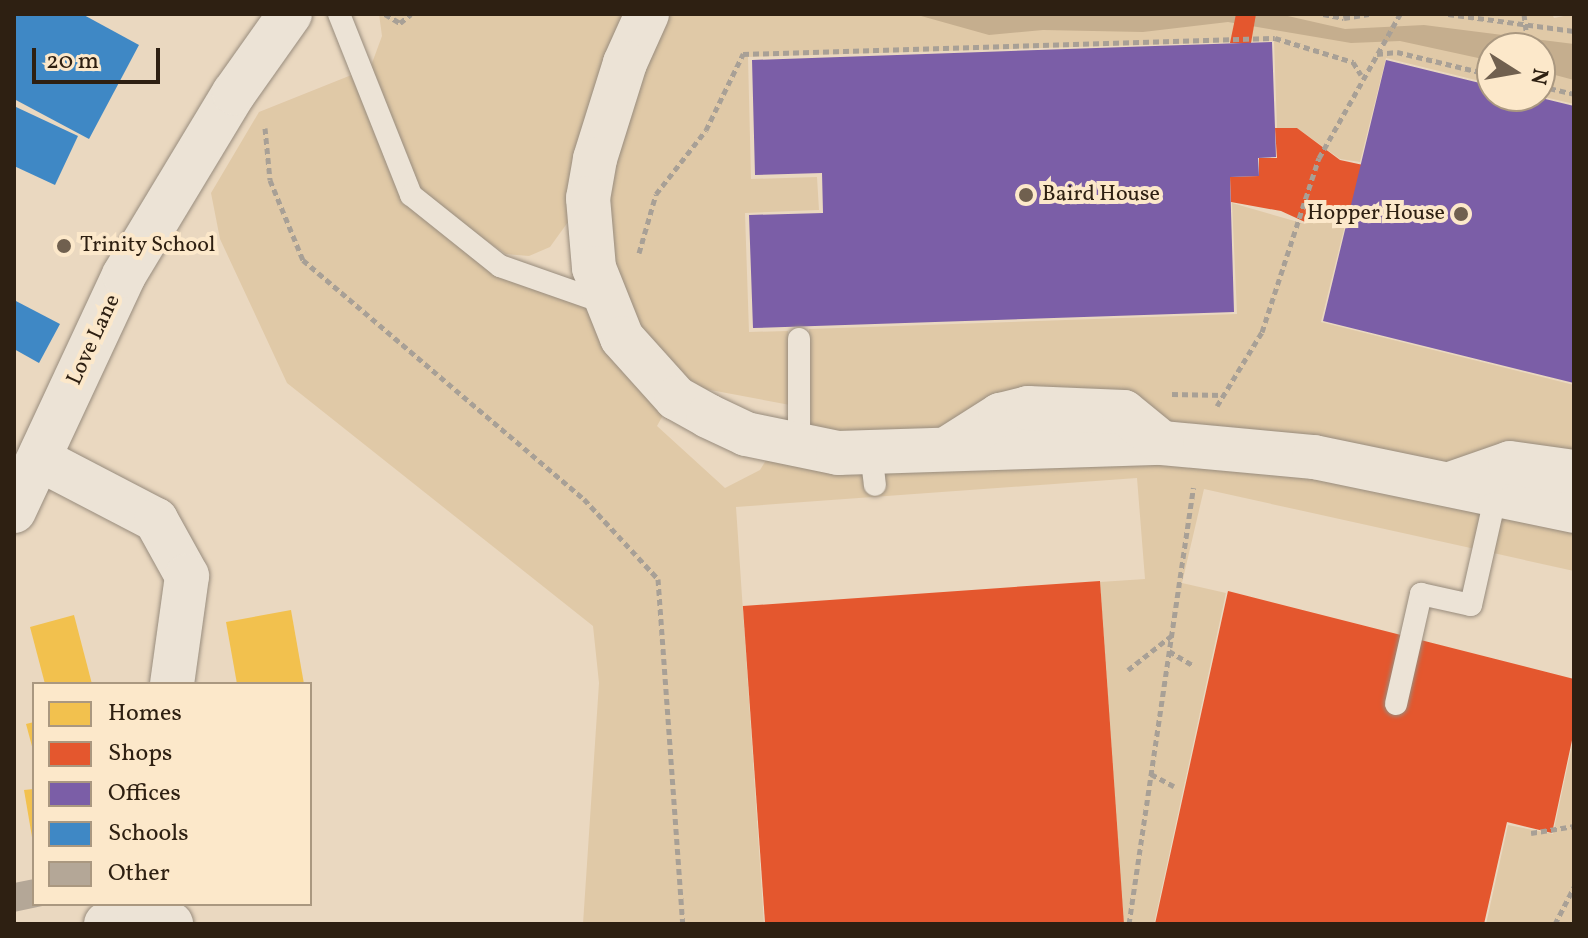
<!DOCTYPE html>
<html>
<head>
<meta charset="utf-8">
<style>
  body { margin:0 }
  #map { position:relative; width:1588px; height:938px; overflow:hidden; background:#ead8c0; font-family:Vollkorn,serif }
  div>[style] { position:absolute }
  .green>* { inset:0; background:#e0c9a7 }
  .water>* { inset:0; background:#c5ae8e }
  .homes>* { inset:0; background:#f2c14e }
  .shops>* { inset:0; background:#e4572e; transform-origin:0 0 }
  .offices>* { inset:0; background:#7b5ea7 }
  .schools>* { inset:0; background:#3f88c5 }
  .building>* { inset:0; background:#b4a797 }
  .path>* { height:5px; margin-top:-2.5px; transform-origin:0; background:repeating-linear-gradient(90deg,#a8a096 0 6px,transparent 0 10px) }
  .roads { filter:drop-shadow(0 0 2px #988c7d) drop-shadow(0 0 2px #988c7d) }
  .service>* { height:22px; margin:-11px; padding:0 11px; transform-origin:11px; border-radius:11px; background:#ece3d6 }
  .minor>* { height:44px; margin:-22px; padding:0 22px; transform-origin:22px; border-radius:22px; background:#ece3d6 }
  .tertiary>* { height:44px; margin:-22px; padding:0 22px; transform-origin:22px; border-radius:22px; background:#ece3d6 }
  .dots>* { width:22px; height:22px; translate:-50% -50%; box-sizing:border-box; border:4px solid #fce8ca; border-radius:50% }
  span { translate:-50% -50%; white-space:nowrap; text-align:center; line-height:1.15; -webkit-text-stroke:8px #fce8ca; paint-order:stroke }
  .poi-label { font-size:22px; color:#2e2012 }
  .left { translate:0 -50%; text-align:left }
  .right { translate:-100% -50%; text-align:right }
  .street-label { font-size:22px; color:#2e2012 }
  .frame { position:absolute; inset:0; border:16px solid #2e2012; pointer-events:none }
  .legend { position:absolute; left:32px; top:682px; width:280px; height:224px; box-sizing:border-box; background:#fce8ca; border:2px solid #aa9880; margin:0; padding:10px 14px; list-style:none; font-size:24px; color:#2e2012 }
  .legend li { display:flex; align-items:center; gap:16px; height:40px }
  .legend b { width:40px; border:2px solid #aa9880 }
  .north { position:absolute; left:1476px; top:32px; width:80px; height:80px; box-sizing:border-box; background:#fce8ca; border:2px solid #aa9880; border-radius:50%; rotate:101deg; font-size:22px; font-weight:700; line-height:32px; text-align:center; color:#2e2012 }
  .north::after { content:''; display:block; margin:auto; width:28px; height:36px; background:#70604f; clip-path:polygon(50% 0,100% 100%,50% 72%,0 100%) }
  .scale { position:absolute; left:32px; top:48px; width:128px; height:36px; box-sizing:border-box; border:4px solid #2e2012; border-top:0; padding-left:10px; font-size:24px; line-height:28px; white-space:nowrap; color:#2e2012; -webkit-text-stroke:6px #fce8ca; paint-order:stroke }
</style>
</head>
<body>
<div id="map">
  <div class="green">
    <i style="clip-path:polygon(379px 14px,637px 14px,573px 215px,550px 247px,529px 256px,506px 254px,416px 193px,368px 74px,382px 36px)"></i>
    <i style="clip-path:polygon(659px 14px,1552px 14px,1554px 18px,1574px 14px,1574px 104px,1540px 96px,1540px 48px,1492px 48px,1492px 84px,1386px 58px,1360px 162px,1340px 159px,1297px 128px,1277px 128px,1274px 41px,748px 57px,751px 179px,817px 177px,819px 210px,745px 213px,749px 332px,788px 331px,790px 405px,689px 386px,651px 361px,597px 233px)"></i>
    <i style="clip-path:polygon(354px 74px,407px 199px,597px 309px,669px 404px,657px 426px,725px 488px,760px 470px,776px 444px,1066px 447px,1574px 513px,1574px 571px,1204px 489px,1182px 583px,1226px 593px,1154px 924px,1121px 924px,1100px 582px,1145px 579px,1137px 478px,736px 507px,764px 924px,583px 924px,599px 683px,593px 626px,287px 383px,220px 239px,211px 193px,259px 112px)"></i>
    <i style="clip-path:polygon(1232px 203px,1305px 224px,1311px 215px,1322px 218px,1349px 209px,1321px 322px,1574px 385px,1574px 468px,1452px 479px,970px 430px,811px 447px,809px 329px,1237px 314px)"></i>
    <i style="clip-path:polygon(1574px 736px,1574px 924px,1486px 924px,1508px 825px,1553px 834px)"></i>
  </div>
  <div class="water">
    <i style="clip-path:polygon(914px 14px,1279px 14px,1345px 29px,1424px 25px,1574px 44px,1574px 80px,1540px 71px,1540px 48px,1492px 48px,1492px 61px,1400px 41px,1351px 43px,1228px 22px,1143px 32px,1043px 30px,989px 35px)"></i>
  </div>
  <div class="homes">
    <i style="clip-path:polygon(291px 610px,304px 684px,237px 684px,226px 622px)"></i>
    <i style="clip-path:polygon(74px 615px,92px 684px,45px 684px,30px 627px)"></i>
    <i style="clip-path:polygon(34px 722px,34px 749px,33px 750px,26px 724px)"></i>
    <i style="clip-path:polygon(34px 789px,34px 837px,32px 837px,24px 790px)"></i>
  </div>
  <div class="shops">
    <i style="clip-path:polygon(1236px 14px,1256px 14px,1251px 43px,1230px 43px)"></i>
    <i style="clip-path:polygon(1275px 128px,1297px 128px,1340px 160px,1377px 168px,1373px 189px,1341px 212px,1310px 214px,1305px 222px,1281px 211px,1231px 202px,1230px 177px,1259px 176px,1259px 158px,1277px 158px)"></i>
    <i style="left:1100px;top:581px;width:344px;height:358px;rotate:86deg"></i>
    <i style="clip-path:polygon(1228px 591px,1574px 679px,1574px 731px,1552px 833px,1507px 822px,1484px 924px,1155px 924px)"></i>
  </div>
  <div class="offices">
    <i style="clip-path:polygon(1272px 42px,1276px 157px,1258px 158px,1259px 176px,1230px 177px,1234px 312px,753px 328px,749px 215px,823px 213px,822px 173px,755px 175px,752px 60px)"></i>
    <i style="clip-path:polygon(1386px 60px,1492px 86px,1492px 96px,1533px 96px,1574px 106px,1574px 383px,1323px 321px)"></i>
  </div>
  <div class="schools">
    <i style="clip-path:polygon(14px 14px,82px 14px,139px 45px,89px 139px,14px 99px)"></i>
    <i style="clip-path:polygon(16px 107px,78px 136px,55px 185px,14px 166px)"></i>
    <i style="clip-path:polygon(14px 300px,60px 324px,39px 363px,14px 349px)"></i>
  </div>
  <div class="building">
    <i style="clip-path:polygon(34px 879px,34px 904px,47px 905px,14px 912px,14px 883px)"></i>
  </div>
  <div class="path">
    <i style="left:385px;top:14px;width:17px;rotate:31deg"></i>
    <i style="left:400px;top:23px;width:14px;rotate:-39deg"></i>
    <i style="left:1323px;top:14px;width:21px;rotate:11deg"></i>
    <i style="left:1344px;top:18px;width:25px;rotate:-9deg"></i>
    <i style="left:1448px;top:14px;width:127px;rotate:7.7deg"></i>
    <i style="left:1524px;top:14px;width:34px;rotate:83deg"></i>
    <i style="left:1377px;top:54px;width:20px;rotate:-6deg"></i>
    <i style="left:1397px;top:52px;width:98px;rotate:13.6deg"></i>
    <i style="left:1540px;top:86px;width:35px;rotate:13deg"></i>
    <i style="left:265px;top:128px;width:52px;rotate:84.5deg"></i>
    <i style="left:270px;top:180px;width:87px;rotate:67.6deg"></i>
    <i style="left:303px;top:260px;width:369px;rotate:40.4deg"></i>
    <i style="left:584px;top:499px;width:109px;rotate:47.2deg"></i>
    <i style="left:658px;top:579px;width:346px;rotate:85.9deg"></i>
    <i style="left:639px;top:253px;width:61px;rotate:-73.9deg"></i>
    <i style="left:656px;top:194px;width:81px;rotate:-52deg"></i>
    <i style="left:706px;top:130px;width:85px;rotate:-64deg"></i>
    <i style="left:743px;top:54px;width:532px;rotate:-1.72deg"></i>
    <i style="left:1275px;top:38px;width:82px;rotate:17.1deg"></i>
    <i style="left:1353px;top:62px;width:15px;rotate:58deg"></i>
    <i style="left:1172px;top:394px;width:51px;rotate:1.1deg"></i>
    <i style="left:1217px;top:406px;width:87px;rotate:-58.7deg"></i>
    <i style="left:1262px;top:332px;width:183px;rotate:-71.9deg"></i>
    <i style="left:1319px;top:158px;width:165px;rotate:-60.6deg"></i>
    <i style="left:1169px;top:651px;width:29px;rotate:31deg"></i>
    <i style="left:1128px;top:670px;width:55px;rotate:-38.3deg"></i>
    <i style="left:1151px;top:774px;width:26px;rotate:28deg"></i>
    <i style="left:1531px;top:833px;width:44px;rotate:-9.2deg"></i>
    <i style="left:1129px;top:924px;width:441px;rotate:-81.6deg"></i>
    <i style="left:1555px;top:924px;width:42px;rotate:-62.8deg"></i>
  </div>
  <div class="roads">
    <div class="service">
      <i style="left:339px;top:14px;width:195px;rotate:68.3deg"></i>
      <i style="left:411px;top:195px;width:114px;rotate:38.6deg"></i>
      <i style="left:500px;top:266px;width:109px;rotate:19.3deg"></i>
      <i style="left:799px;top:339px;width:110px;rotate:90deg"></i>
      <i style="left:871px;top:453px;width:32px;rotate:83deg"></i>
      <i style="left:1396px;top:704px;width:113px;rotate:-77.2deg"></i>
      <i style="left:1421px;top:594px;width:51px;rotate:12.4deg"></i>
      <i style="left:1471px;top:605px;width:114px;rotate:-77.3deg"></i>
    </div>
    <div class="minor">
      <i style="left:647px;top:14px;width:54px;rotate:114.2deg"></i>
      <i style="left:625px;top:63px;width:101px;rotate:107.4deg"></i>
      <i style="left:595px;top:159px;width:40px;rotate:100deg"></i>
      <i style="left:588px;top:198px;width:70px;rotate:85.1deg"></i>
      <i style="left:594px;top:268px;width:75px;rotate:68.2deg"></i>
      <i style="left:622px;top:338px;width:81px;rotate:48deg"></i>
      <i style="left:676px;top:398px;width:37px;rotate:29deg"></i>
      <i style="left:708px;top:416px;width:42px;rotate:25.3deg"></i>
      <i style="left:746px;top:434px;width:94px;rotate:11.7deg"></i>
      <i style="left:838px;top:453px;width:324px;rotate:-1.8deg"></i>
      <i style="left:1162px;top:443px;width:153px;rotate:5.3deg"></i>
      <i style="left:1314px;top:457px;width:266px;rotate:11.7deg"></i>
      <i style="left:948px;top:448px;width:62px;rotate:-32.4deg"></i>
      <i style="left:1000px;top:415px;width:29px;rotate:-14deg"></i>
      <i style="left:1028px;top:408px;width:96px;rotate:2.4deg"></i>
      <i style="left:1124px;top:412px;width:49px;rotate:39.2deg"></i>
      <i style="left:39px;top:459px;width:132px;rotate:27.5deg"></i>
      <i style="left:156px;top:520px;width:64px;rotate:61deg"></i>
      <i style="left:187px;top:576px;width:109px;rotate:97.9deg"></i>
      <i style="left:1453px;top:483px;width:60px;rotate:-19.3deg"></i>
      <i style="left:1510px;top:463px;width:65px;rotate:8deg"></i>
      <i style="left:106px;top:924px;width:35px;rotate:-18deg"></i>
      <i style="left:139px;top:913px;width:34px;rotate:19deg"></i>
    </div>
    <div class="tertiary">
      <i style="left:14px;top:511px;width:260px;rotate:-65deg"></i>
      <i style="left:124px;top:275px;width:213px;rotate:-58.9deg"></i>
      <i style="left:234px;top:93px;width:97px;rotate:-54.7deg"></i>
    </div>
  </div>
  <div class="dots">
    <i style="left:1026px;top:195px;background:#70604f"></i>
    <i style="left:1461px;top:214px;background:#70604f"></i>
    <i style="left:64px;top:246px;background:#70604f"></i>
  </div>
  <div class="poi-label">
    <span class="left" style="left:1042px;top:195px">Baird House</span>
    <span class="right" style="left:1445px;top:214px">Hopper House</span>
    <span class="left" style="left:80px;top:246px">Trinity School</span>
  </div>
  <div class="street-label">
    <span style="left:94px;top:340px;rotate:-65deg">Love Lane</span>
  </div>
  <div class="frame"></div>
  <ul class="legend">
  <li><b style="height:22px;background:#f2c14e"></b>Homes</li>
  <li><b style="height:22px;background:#e4572e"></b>Shops</li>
  <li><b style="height:22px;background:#7b5ea7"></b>Offices</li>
  <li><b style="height:22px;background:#3f88c5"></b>Schools</li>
  <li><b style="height:22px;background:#b4a797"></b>Other</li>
  </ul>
  <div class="north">N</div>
  <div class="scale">20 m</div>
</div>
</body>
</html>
